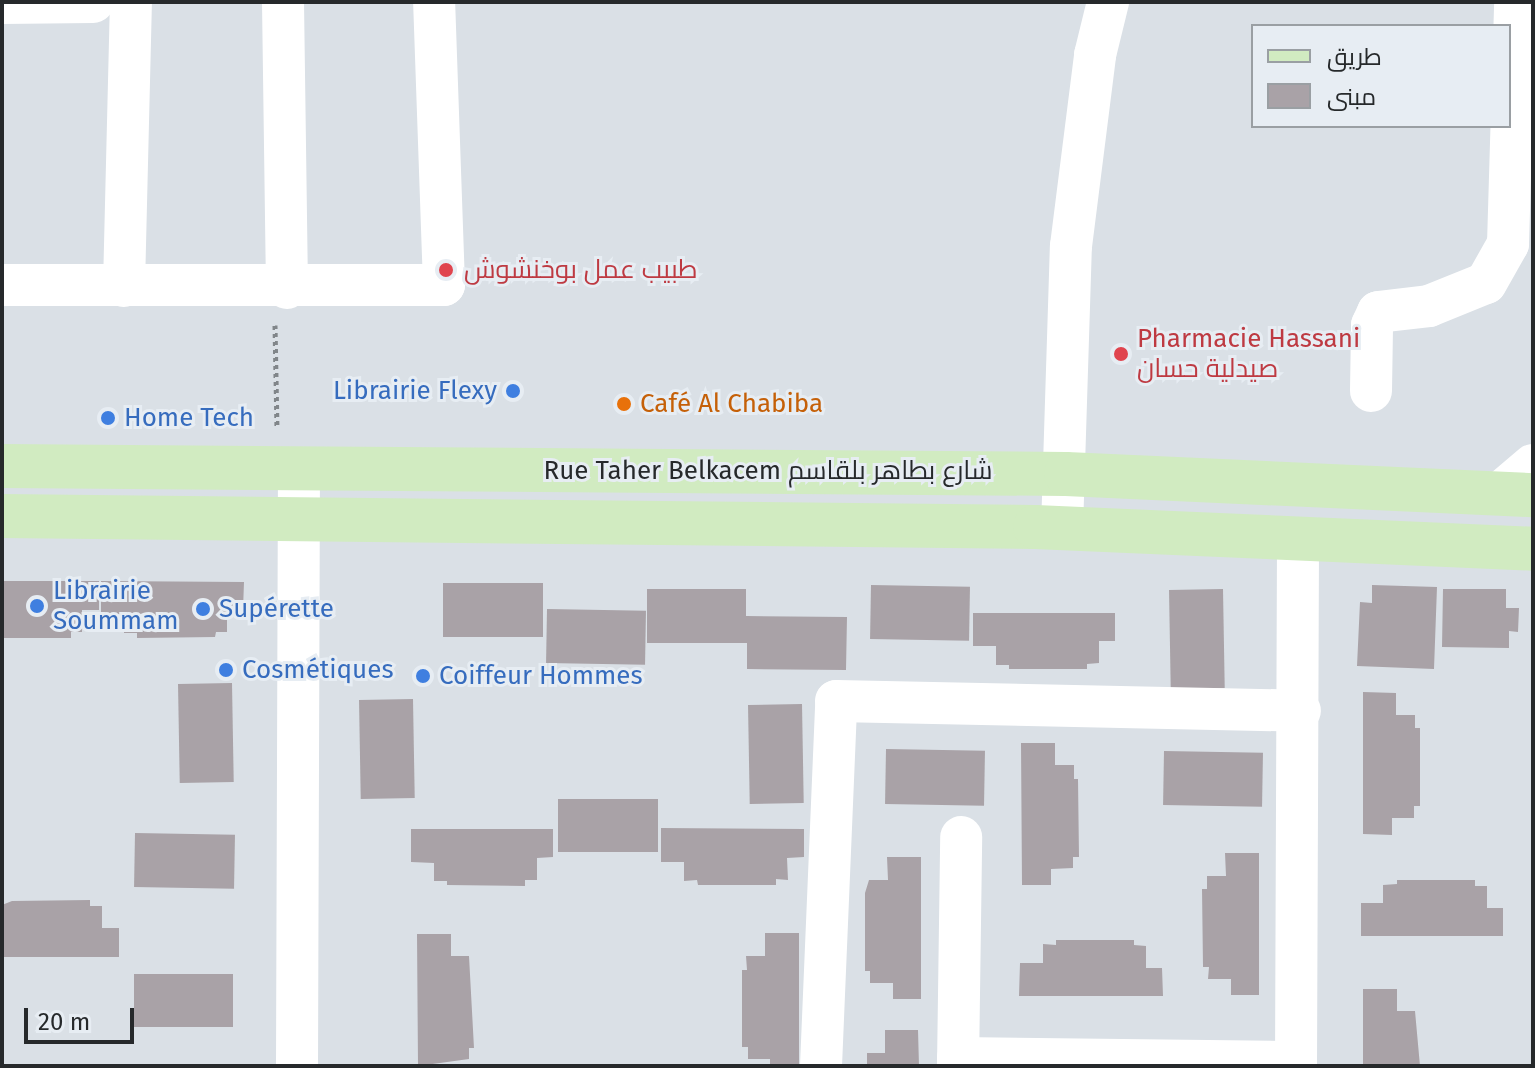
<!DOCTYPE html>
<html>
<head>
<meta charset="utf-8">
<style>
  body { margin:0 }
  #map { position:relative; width:1535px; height:1068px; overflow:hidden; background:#dae0e6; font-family:"Fira Sans",Cairo,sans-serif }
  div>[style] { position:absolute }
  .building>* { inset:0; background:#a9a2a7; transform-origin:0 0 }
  .path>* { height:5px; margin-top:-2.5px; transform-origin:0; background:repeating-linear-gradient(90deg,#81868a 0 4px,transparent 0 8px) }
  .minor>* { height:42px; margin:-21px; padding:0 21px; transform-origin:21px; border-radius:21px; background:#fff }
  .major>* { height:44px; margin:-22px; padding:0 22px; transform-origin:22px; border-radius:22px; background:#d1ebc1 }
  .dots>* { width:22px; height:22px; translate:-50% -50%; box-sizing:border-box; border:4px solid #e7edf3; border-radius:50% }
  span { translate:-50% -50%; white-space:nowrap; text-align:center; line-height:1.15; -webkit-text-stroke:6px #e7edf3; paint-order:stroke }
  .health-label { font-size:26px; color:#be3a42 }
  .left { translate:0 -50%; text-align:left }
  .shop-label { font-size:26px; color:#366cbe }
  .right { translate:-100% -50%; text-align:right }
  .food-label { font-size:26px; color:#c56008 }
  .street-label { font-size:26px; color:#26292b }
  .frame { position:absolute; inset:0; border:4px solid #26292b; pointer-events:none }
  .legend { position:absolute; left:1251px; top:24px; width:260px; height:104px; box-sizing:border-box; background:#e7edf3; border:2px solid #9a9fa3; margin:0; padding:10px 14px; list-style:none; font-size:24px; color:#26292b }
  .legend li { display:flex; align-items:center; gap:16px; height:40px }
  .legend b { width:40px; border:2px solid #9a9fa3 }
  .scale { position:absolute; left:24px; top:1008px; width:110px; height:36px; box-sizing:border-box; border:4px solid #26292b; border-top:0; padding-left:10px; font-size:24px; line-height:28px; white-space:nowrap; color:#26292b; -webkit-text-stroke:6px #e7edf3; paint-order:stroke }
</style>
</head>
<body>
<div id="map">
  <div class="building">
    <i style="clip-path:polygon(2px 581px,99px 581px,99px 610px,82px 610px,82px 632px,71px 632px,71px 638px,2px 638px)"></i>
    <i style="clip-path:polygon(101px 581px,244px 582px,243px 610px,227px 610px,227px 632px,216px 632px,215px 637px,137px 638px,137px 633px,124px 633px,124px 614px,101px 615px)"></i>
    <i style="left:443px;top:583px;width:100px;height:54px"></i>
    <i style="left:871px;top:585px;width:99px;height:54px;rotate:1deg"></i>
    <i style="clip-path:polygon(1372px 585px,1437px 587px,1434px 669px,1357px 666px,1360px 602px,1372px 603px)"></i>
    <i style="clip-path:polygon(647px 589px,746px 589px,746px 616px,847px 617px,846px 670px,747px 669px,747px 643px,647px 643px)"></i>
    <i style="left:1223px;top:589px;width:99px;height:54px;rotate:89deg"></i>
    <i style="clip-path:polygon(1443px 589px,1506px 589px,1506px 608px,1519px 608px,1518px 632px,1509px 631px,1509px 648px,1442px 647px)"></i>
    <i style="left:547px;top:609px;width:99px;height:54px;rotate:1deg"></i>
    <i style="clip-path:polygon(973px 613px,1115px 613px,1115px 641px,1099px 641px,1099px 663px,1087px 664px,1087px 669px,1009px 669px,1009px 665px,996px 665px,996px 646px,973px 646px)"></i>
    <i style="left:232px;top:683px;width:99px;height:54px;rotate:89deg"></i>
    <i style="clip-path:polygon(1363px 692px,1396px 693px,1396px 715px,1415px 715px,1415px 728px,1420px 728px,1420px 806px,1414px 806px,1414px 818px,1392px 818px,1392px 835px,1363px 834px)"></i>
    <i style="left:413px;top:699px;width:99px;height:54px;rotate:89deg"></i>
    <i style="left:802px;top:704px;width:99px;height:54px;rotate:89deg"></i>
    <i style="clip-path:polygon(1021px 743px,1055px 743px,1055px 765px,1074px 765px,1074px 779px,1078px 779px,1079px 857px,1073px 857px,1073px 868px,1051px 869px,1051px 885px,1022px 885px)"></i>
    <i style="left:886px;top:749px;width:99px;height:55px;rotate:1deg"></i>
    <i style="left:1164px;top:751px;width:99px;height:54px;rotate:1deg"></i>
    <i style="left:558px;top:799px;width:100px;height:53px"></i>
    <i style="clip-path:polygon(661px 828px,804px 829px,804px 857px,787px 858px,788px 880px,776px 879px,776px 885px,698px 885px,697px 880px,684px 881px,684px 862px,661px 862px)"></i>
    <i style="clip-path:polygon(411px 829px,553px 829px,553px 857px,537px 858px,537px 880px,525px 880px,525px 886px,447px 885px,447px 881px,434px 881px,434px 863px,411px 862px)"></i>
    <i style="left:135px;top:833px;width:100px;height:54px;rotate:1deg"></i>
    <i style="clip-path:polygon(1225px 853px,1259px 853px,1259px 995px,1231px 995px,1231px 979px,1208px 979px,1209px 967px,1203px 967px,1202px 889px,1207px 889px,1207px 876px,1226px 876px)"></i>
    <i style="clip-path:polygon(887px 857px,921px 857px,921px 999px,893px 999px,893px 983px,870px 983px,870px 971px,865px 971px,865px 893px,869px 880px,888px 880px)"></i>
    <i style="clip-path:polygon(1397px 880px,1475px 880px,1475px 886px,1487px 886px,1487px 908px,1503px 908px,1503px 936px,1361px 936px,1361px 903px,1383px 903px,1383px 885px,1397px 884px)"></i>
    <i style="clip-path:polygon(90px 900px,90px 906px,102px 906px,102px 928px,119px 928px,119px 957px,2px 957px,2px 905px,12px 901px)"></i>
    <i style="clip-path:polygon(765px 933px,799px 933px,799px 1066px,770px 1066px,770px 1059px,748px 1059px,748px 1047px,742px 1047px,742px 970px,747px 970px,746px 956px,765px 956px)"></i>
    <i style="clip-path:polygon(417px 934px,451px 934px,451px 956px,469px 956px,474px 1048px,469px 1048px,469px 1059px,418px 1066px)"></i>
    <i style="clip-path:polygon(1056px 940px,1134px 940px,1134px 945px,1146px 946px,1146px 968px,1162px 968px,1163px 996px,1019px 996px,1020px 963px,1043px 963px,1043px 944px,1056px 945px)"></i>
    <i style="left:134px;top:974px;width:99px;height:53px"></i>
    <i style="clip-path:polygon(1363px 989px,1397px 989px,1397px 1011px,1415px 1011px,1420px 1066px,1363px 1066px)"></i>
    <i style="clip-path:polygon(885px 1030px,918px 1030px,919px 1066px,867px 1066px,867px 1053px,885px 1053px)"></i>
  </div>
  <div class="path">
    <i style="left:275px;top:325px;width:102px;rotate:88.9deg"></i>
  </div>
  <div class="minor">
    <i style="left:283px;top:2px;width:286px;rotate:89.2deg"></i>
    <i style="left:2px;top:3px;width:91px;rotate:-0.6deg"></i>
    <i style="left:2px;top:285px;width:442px"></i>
    <i style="left:444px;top:285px;width:283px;rotate:-92deg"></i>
    <i style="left:124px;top:286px;width:284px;rotate:-88.6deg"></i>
    <i style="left:1371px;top:391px;width:66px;rotate:-89.1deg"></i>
    <i style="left:1372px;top:325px;width:14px;rotate:-65deg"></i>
    <i style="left:1378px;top:312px;width:51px;rotate:-6.7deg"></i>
    <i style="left:1429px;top:306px;width:61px;rotate:-22deg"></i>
    <i style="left:1486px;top:283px;width:45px;rotate:-60.6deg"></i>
    <i style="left:1508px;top:244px;width:242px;rotate:-88.3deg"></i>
    <i style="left:1501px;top:492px;width:42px;rotate:-40.2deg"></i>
    <i style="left:1062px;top:529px;width:283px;rotate:-88.2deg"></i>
    <i style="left:1071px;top:246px;width:193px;rotate:-82.8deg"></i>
    <i style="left:1095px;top:55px;width:55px;rotate:-76.2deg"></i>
    <i style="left:958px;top:1058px;width:338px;rotate:0.7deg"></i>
    <i style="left:297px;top:1066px;width:597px;rotate:-89.81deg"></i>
    <i style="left:821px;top:1066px;width:365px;rotate:-87.6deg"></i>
    <i style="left:836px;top:701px;width:464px;rotate:1.2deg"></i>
    <i style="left:958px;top:1066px;width:229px;rotate:-89.2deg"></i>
    <i style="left:1296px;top:1066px;width:525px;rotate:-89.78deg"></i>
  </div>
  <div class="major">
    <i style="left:2px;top:466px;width:1064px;rotate:0.43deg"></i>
    <i style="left:1066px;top:474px;width:467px;rotate:2.6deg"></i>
    <i style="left:2px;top:516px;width:1033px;rotate:0.61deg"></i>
    <i style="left:1035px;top:527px;width:498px;rotate:2.5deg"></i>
  </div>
  <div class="dots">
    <i style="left:446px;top:270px;background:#e0444e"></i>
    <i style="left:1121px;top:354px;background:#e0444e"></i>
    <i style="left:513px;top:391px;background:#3f7fe0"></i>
    <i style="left:624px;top:404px;background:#e8710a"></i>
    <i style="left:108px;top:418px;background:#3f7fe0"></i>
    <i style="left:37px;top:606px;background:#3f7fe0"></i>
    <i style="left:203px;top:609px;background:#3f7fe0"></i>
    <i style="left:226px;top:670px;background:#3f7fe0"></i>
    <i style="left:423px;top:676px;background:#3f7fe0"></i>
  </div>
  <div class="health-label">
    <span class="left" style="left:464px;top:270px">طبيب عمل بوخنشوش</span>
    <span class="left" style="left:1137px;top:354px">Pharmacie Hassani<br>صيدلية حسان</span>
  </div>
  <div class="shop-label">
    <span class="right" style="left:497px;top:391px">Librairie Flexy</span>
    <span class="left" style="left:124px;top:418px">Home Tech</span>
    <span class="left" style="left:53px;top:606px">Librairie<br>Soummam</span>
    <span class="left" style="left:219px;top:609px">Supérette</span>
    <span class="left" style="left:242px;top:670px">Cosmétiques</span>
    <span class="left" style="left:439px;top:676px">Coiffeur Hommes</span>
  </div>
  <div class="food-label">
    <span class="left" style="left:640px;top:404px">Café Al Chabiba</span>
  </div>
  <div class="street-label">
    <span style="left:768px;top:471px">Rue Taher Belkacem شارع بطاهر بلقاسم</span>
  </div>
  <div class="frame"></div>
  <ul class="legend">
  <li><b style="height:10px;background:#d1ebc1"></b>طريق</li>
  <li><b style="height:22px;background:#a9a2a7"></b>مبنى</li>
  </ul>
  <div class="scale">20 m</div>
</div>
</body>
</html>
